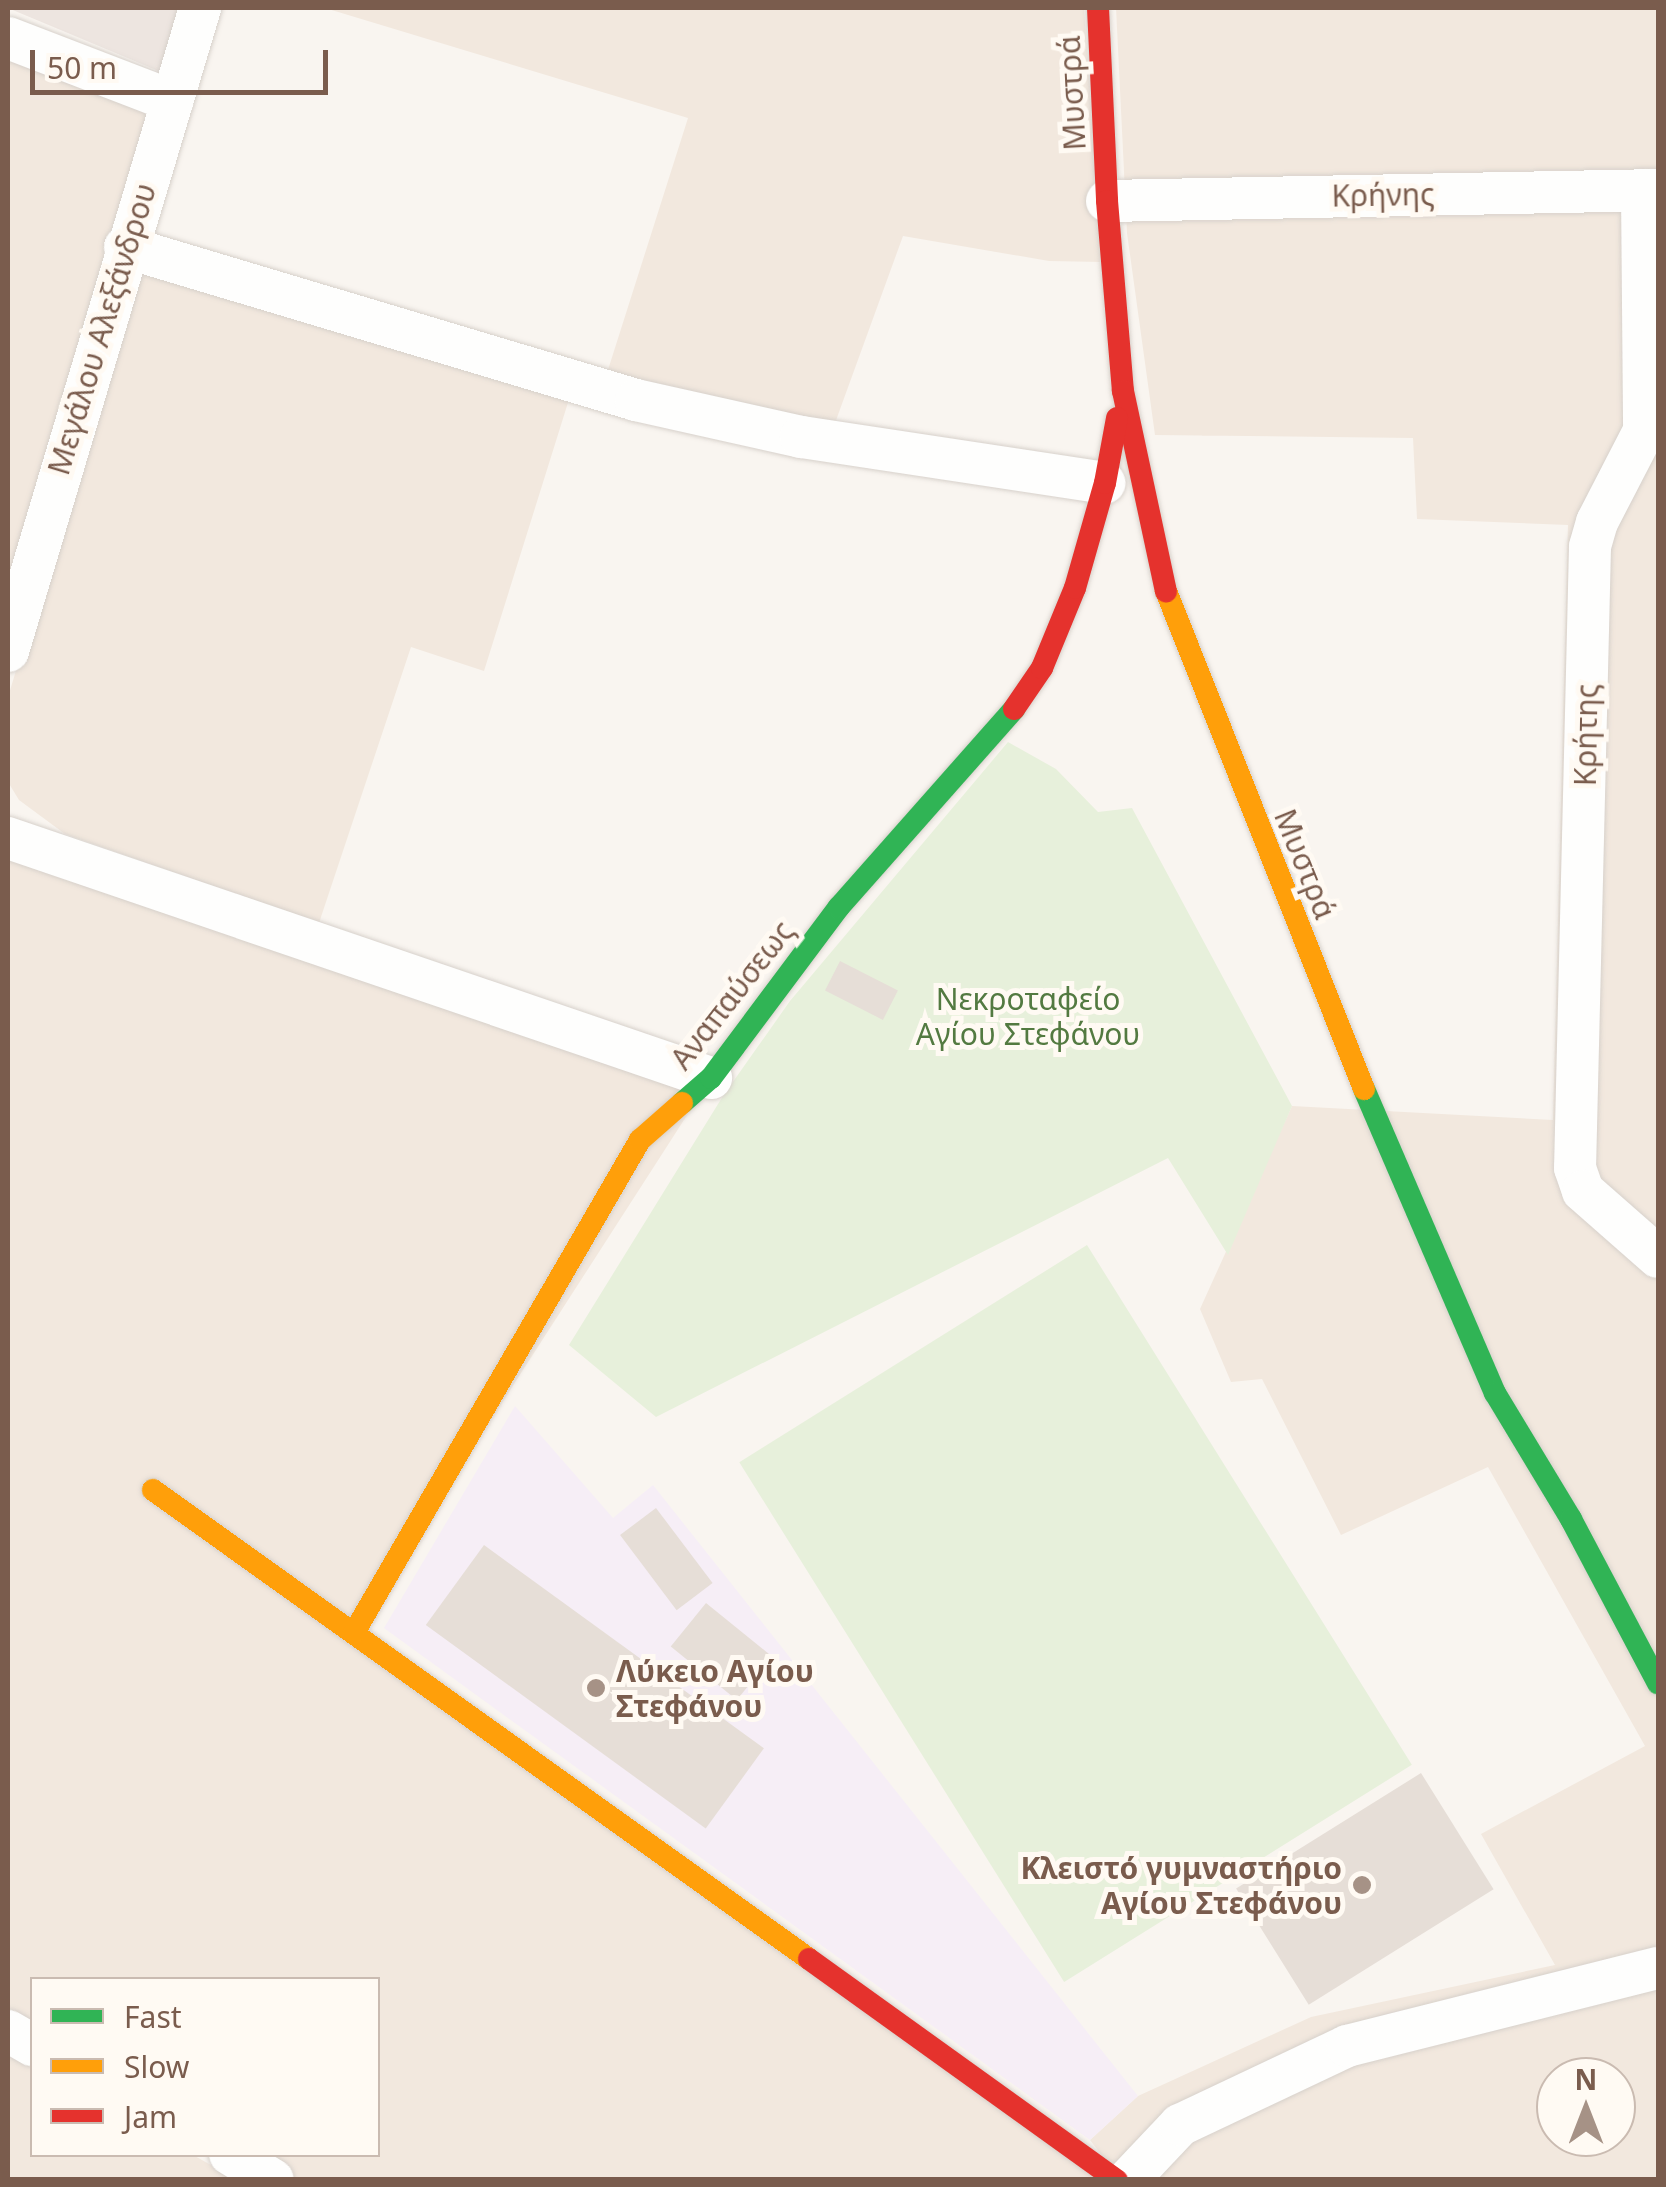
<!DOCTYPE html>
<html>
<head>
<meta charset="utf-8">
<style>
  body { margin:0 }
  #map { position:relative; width:1666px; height:2187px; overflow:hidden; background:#f9f5f0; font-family:"Noto Sans",sans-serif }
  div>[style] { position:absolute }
  .residential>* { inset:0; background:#f2e8de }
  .industrial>* { inset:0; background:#ede5e0 }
  .education>* { inset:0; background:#f6eef6 }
  .green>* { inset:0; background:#e7f0db; transform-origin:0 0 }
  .building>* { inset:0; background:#e6ded7; transform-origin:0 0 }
  .roads { filter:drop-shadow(0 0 2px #d7d1cb) drop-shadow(0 0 2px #d7d1cb) }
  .street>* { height:42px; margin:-21px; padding:0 21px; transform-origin:21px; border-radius:21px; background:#fefefd }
  .fast>* { height:22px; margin:-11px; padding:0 11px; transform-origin:11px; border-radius:11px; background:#30b455 }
  .slow>* { height:22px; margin:-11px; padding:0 11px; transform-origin:11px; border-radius:11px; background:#ff9f0a }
  .jam>* { height:22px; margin:-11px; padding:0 11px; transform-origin:11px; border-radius:11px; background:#e5322d }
  .dots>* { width:28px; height:28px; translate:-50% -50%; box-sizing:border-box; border:5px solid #fffaf3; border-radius:50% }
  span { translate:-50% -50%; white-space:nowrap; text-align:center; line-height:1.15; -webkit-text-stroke:10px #fffaf3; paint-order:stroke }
  .street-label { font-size:30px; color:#7a5c4d }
  .park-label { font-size:30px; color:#537a41 }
  .poi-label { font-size:30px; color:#7a5c4d; font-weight:700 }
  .left { translate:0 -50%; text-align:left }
  .right { translate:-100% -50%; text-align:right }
  .frame { position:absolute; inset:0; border:10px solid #7a5c4d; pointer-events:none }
  .legend { position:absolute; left:30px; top:1977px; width:350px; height:180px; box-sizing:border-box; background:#fffaf3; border:2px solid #cabbb1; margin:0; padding:12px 18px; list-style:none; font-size:30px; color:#7a5c4d }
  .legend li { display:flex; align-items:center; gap:20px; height:50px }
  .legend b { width:50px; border:2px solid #cabbb1 }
  .north { position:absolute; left:1536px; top:2057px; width:100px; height:100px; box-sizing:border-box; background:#fffaf3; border:2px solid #cabbb1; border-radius:50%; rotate:0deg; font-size:28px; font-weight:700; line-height:40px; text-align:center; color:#7a5c4d }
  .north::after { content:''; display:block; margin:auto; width:35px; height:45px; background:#a69286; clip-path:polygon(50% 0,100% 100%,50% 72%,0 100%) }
  .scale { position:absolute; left:30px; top:50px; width:298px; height:45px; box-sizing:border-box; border:5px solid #7a5c4d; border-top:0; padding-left:12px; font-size:30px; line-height:35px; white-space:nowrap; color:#7a5c4d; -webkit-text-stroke:8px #fffaf3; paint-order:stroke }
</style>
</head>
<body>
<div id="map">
  <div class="residential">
    <i style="clip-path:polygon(325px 8px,1084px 8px,1102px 262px,1049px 261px,903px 236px,835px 423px,607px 373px,688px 118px)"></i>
    <i style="clip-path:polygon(evenodd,1116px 8px,1658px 8px,1658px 2179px,1120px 2179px,1090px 2140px,1138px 2096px,1311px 2017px,1555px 1965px,1481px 1834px,1645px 1746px,1488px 1467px,1341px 1535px,1262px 1379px,1231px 1382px,1200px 1309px,1292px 1106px,1553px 1120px,1568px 525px,1417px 519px,1413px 438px,1155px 435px,1127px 233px,1116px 8px,1556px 2077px,1616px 2077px,1616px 2137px,1556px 2137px,1556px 2077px)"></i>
    <i style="clip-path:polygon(8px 43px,172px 101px,8px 651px)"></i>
    <i style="clip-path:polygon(140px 262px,571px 393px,484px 671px,411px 647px,319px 923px,65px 834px,19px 800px,8px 782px,8px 697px)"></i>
    <i style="clip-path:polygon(8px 837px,711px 1078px,355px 1631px,1117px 2179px,277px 2179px,236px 2155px,378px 2154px,378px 1980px,32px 1980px,32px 2030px,8px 2015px)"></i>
    <i style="clip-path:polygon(8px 2047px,32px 2061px,32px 2154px,193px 2155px,236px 2179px,8px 2179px)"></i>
  </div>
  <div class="industrial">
    <i style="clip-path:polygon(8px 8px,179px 8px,161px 72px)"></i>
  </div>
  <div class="education">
    <i style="clip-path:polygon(515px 1406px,613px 1518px,653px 1485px,1138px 2096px,1090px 2140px,384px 1628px)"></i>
  </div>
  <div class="green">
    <i style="clip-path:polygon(1008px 742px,1056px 769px,1098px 812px,1132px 808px,1292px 1106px,1228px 1255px,1168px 1158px,656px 1417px,569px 1345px,723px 1096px,790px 1001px)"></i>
    <i style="left:1087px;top:1245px;width:613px;height:410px;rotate:58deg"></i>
  </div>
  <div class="building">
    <i style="left:840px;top:961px;width:65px;height:33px;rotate:27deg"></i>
    <i style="left:656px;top:1508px;width:94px;height:45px;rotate:53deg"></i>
    <i style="left:484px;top:1545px;width:346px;height:99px;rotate:36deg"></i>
    <i style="left:706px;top:1603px;width:85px;height:56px;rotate:39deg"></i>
    <i style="left:1421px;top:1773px;width:137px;height:218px;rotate:58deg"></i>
  </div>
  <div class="roads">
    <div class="street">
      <i style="left:8px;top:38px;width:176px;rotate:21deg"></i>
      <i style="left:1642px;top:190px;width:241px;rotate:89.5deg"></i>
      <i style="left:1644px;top:431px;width:102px;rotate:117.3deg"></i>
      <i style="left:1597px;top:522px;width:26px;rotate:106deg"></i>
      <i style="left:1590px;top:547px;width:621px;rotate:91.38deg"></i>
      <i style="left:1575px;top:1168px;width:24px;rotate:71deg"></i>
      <i style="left:1583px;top:1191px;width:100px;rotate:41.3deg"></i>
      <i style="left:1107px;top:201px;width:551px;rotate:-1.14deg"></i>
      <i style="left:125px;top:247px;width:533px;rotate:16.67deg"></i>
      <i style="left:636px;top:400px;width:169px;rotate:12.6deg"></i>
      <i style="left:801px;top:437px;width:307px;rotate:8.6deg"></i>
      <i style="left:8px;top:651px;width:671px;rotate:-73.37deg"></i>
      <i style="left:8px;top:838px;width:743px;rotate:18.85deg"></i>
      <i style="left:8px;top:2031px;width:28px;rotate:30deg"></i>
      <i style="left:230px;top:2154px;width:50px;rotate:31.2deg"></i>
      <i style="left:1128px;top:2180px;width:76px;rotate:-46.6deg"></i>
      <i style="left:1180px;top:2125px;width:185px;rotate:-25.3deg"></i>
      <i style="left:1347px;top:2046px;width:321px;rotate:-14.1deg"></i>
    </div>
    <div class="fast">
      <i style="left:1364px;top:1089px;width:331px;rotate:66.7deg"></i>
      <i style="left:1495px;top:1393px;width:147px;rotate:58.9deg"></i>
      <i style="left:1571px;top:1519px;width:186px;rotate:62.1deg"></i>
      <i style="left:682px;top:1103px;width:38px;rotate:-41deg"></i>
      <i style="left:711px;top:1078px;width:214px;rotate:-53.2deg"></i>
      <i style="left:839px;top:907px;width:264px;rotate:-48.5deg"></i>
    </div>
    <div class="slow">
      <i style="left:1166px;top:591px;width:536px;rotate:68.32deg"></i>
      <i style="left:153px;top:1490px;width:806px;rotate:35.56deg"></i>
      <i style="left:355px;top:1631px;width:568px;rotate:-59.87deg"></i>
      <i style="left:640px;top:1140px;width:56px;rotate:-41.4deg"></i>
    </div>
    <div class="jam">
      <i style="left:1098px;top:8px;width:193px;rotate:87.3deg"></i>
      <i style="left:1107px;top:201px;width:191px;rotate:85.2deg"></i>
      <i style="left:1123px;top:391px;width:205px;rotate:77.9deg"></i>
      <i style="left:1014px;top:709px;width:50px;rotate:-55.7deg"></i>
      <i style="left:1042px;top:668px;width:87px;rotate:-67.6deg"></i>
      <i style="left:1075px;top:588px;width:109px;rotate:-74.1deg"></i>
      <i style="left:1105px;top:483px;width:66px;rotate:-79.5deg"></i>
      <i style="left:809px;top:1959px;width:379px;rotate:35.7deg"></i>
    </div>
  </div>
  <div class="dots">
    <i style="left:596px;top:1688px;background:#a69286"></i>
    <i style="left:1362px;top:1885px;background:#a69286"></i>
  </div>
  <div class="street-label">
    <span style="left:1072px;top:93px;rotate:-93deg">Μυστρά</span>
    <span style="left:1383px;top:195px;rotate:-1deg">Κρήνης</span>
    <span style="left:102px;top:329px;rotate:-73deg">Μεγάλου Αλεξάνδρου</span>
    <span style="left:1586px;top:735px;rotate:-89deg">Κρήτης</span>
    <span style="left:1305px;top:864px;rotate:68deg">Μυστρά</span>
    <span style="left:732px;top:995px;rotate:-52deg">Αναπαύσεως</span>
  </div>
  <div class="park-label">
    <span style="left:1028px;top:1016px">Νεκροταφείο<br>Αγίου Στεφάνου</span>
  </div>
  <div class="poi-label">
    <span class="left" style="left:616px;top:1688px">Λύκειο Αγίου<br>Στεφάνου</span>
    <span class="right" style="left:1342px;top:1885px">Κλειστό γυμναστήριο<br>Αγίου Στεφάνου</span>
  </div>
  <div class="frame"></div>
  <ul class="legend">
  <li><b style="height:12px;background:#30b455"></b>Fast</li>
  <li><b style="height:12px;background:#ff9f0a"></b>Slow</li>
  <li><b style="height:12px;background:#e5322d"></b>Jam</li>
  </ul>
  <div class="north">N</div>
  <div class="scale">50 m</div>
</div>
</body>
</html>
